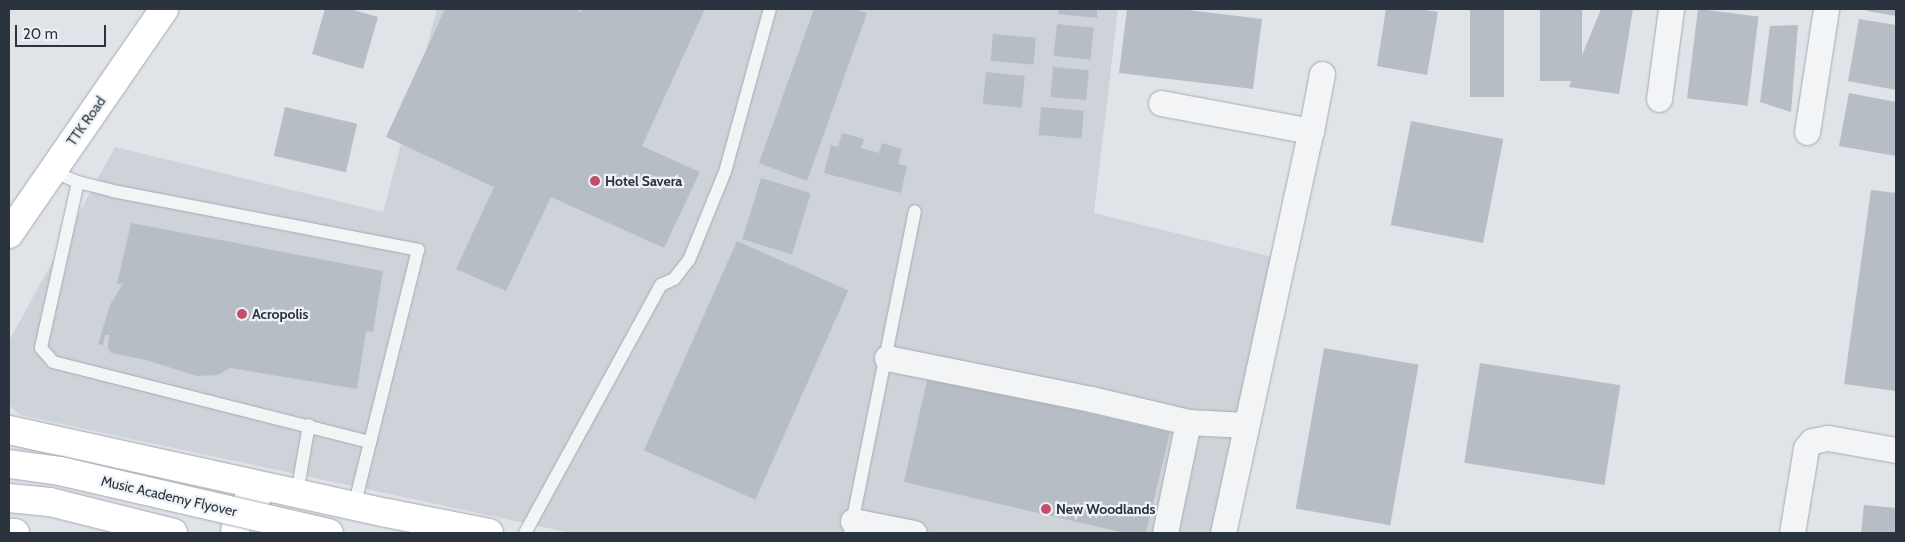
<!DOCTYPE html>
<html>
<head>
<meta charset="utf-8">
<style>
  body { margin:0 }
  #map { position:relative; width:1905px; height:542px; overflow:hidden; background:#e0e3e8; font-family:Cabin,sans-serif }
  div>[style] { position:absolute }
  .built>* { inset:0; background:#ced3d9 }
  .building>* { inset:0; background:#b7bdc4; transform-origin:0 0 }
  .roads { filter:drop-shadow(0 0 1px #a6abb2) drop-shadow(0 0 1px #a6abb2) }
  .lane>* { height:12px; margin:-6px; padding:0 6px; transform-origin:6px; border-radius:6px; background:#f2f4f6 }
  .street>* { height:25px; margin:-12.5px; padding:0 12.5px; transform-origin:12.5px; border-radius:12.5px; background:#f2f4f6 }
  .secondary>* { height:28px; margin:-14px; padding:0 14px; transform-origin:14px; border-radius:14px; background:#fff }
  .primary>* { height:28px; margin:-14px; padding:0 14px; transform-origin:14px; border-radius:14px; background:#fff }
  .bridges { filter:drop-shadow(0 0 1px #a0a9b2) drop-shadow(0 0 1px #a0a9b2) }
  .primary-bridge>* { height:28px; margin:-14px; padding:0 14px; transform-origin:14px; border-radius:14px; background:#fff }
  .dots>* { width:14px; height:14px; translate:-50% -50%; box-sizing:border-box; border:2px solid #eff2f5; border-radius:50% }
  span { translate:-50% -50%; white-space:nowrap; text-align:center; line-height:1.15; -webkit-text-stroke:4.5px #eff2f5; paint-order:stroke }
  .street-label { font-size:14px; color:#2a333e }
  .poi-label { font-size:14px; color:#2a333e; font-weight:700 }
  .left { translate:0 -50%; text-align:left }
  .frame { position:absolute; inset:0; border:10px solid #2a333e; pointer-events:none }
  .scale { position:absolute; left:15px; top:25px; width:91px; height:22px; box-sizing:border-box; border:2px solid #2a333e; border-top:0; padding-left:6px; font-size:15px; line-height:18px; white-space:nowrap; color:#2a333e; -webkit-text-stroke:4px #eff2f5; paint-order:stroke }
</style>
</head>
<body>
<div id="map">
  <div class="built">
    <i style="clip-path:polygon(437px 9px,1118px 9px,1094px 213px,1285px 260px,1227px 533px,571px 533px,20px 415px,9px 405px,9px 341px,115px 147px,383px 212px)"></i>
  </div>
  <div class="building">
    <i style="clip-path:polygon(325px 9px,350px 9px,378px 17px,363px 69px,312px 54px)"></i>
    <i style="clip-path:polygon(445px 9px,575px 9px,581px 12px,583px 9px,705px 9px,642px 146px,700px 172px,664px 248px,551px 197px,506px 291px,456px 269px,494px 187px,386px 137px)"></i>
    <i style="clip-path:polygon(814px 9px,855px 9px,867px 13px,807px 181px,759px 163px)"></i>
    <i style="clip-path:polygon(1059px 9px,1097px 9px,1097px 18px,1058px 14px)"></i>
    <i style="clip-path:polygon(1127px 9px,1180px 9px,1262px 19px,1253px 89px,1119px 73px)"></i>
    <i style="clip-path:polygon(1386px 9px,1417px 9px,1438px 12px,1427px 75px,1377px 66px)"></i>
    <i style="left:1470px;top:9px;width:34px;height:88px"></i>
    <i style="left:1540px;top:9px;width:42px;height:72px"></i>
    <i style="clip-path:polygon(1601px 9px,1633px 9px,1619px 94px,1569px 87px)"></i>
    <i style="left:1698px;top:9px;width:61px;height:90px;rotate:7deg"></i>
    <i style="clip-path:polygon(1868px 9px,1896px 9px,1896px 16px,1867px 11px)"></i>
    <i style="clip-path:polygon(1859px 19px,1896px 25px,1896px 90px,1848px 81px)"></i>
    <i style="left:1057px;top:24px;width:37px;height:32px;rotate:6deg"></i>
    <i style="clip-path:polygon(1798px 25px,1791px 112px,1760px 102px,1770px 26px)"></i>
    <i style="left:993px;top:34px;width:43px;height:27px;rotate:5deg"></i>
    <i style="left:1053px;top:67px;width:36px;height:30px;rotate:5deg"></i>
    <i style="left:986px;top:72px;width:39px;height:32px;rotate:6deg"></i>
    <i style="clip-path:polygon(1849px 93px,1896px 102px,1896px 156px,1839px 146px)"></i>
    <i style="left:285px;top:107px;width:74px;height:50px;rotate:13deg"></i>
    <i style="left:1041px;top:107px;width:43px;height:28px;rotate:5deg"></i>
    <i style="left:1411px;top:121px;width:94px;height:106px;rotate:11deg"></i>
    <i style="clip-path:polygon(842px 133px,864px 139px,861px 148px,879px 153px,882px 143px,902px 149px,898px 164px,907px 166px,901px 193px,824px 173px,831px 145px,838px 147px)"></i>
    <i style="left:761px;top:178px;width:52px;height:64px;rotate:17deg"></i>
    <i style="clip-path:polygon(1871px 190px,1896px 193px,1896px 391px,1844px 384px)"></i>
    <i style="clip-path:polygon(131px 223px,383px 271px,373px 332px,366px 331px,357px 389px,230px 368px,218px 375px,197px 376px,146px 360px,111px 353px,108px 348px,109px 335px,105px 335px,103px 345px,98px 344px,110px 305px,123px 283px,117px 284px)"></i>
    <i style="left:737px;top:241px;width:122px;height:229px;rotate:24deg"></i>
    <i style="left:1324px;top:348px;width:96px;height:163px;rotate:10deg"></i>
    <i style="left:1480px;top:363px;width:142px;height:101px;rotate:9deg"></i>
    <i style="clip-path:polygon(928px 376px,1170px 432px,1146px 533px,1125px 533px,904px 482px)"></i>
    <i style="clip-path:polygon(1864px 505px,1896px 508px,1896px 533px,1861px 533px)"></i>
  </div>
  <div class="roads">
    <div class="lane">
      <i style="left:52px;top:171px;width:28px;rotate:23deg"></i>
      <i style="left:78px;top:182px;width:36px;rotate:14deg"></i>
      <i style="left:113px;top:191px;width:311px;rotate:10.9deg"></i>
      <i style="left:418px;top:250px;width:264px;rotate:104deg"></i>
      <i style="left:78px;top:182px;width:170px;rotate:102.6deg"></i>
      <i style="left:41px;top:348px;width:18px;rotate:49deg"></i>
      <i style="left:53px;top:362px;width:327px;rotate:14.2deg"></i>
      <i style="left:297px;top:493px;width:69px;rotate:-80deg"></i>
      <i style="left:525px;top:533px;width:283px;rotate:-61.3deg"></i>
      <i style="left:661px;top:285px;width:14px;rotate:-25deg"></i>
      <i style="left:674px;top:279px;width:24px;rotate:-52deg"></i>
      <i style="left:689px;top:260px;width:95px;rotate:-67.8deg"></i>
      <i style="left:725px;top:172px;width:169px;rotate:-74.6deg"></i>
      <i style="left:850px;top:533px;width:328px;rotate:-78.6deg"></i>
    </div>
    <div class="street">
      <i style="left:1659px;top:99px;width:91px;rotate:-82.4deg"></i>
      <i style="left:1161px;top:103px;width:153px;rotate:10.6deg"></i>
      <i style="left:1311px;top:131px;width:58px;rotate:-79.1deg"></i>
      <i style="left:1807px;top:132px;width:124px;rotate:-81.2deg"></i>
      <i style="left:887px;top:358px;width:208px;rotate:11.4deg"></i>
      <i style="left:1091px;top:399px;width:100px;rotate:13.3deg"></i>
      <i style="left:1188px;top:422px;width:113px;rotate:101.7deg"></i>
      <i style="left:1188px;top:422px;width:58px;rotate:3deg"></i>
      <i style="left:853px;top:521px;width:62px;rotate:11.1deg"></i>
      <i style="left:1223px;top:533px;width:412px;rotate:-77.7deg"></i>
      <i style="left:1792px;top:533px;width:86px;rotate:-80.6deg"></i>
      <i style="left:1806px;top:448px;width:9px;rotate:-49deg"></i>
      <i style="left:1812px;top:441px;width:16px;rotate:-11deg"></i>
      <i style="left:1828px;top:438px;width:69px;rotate:10deg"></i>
    </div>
    <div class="secondary">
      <i style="left:9px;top:234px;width:273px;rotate:-55.4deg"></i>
    </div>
    <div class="primary">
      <i style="left:9px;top:430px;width:387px;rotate:12.4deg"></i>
      <i style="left:387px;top:513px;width:104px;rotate:11.1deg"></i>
      <i style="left:9px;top:498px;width:41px;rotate:5.6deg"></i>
      <i style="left:50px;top:502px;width:127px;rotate:14.1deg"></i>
      <i style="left:9px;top:533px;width:6px"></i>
      <i style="left:235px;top:533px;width:14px;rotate:-82deg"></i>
      <i style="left:237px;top:519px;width:23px;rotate:-59deg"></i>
      <i style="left:249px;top:499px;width:9px;rotate:-21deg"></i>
    </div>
  </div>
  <div class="bridges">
    <div class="primary-bridge">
      <i style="left:9px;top:464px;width:51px;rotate:7.8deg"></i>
      <i style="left:60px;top:471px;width:276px;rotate:13deg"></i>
    </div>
  </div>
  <div class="dots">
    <i style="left:595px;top:181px;background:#c34e6a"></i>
    <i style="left:242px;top:314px;background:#c34e6a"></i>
    <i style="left:1046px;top:509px;background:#c34e6a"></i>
  </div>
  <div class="street-label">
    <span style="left:86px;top:121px;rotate:-55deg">TTK Road</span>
    <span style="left:169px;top:496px;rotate:13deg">Music Academy Flyover</span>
  </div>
  <div class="poi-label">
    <span class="left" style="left:605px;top:181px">Hotel Savera</span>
    <span class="left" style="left:252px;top:314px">Acropolis</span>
    <span class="left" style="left:1056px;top:509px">New Woodlands</span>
  </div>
  <div class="frame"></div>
  <div class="scale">20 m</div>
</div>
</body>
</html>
